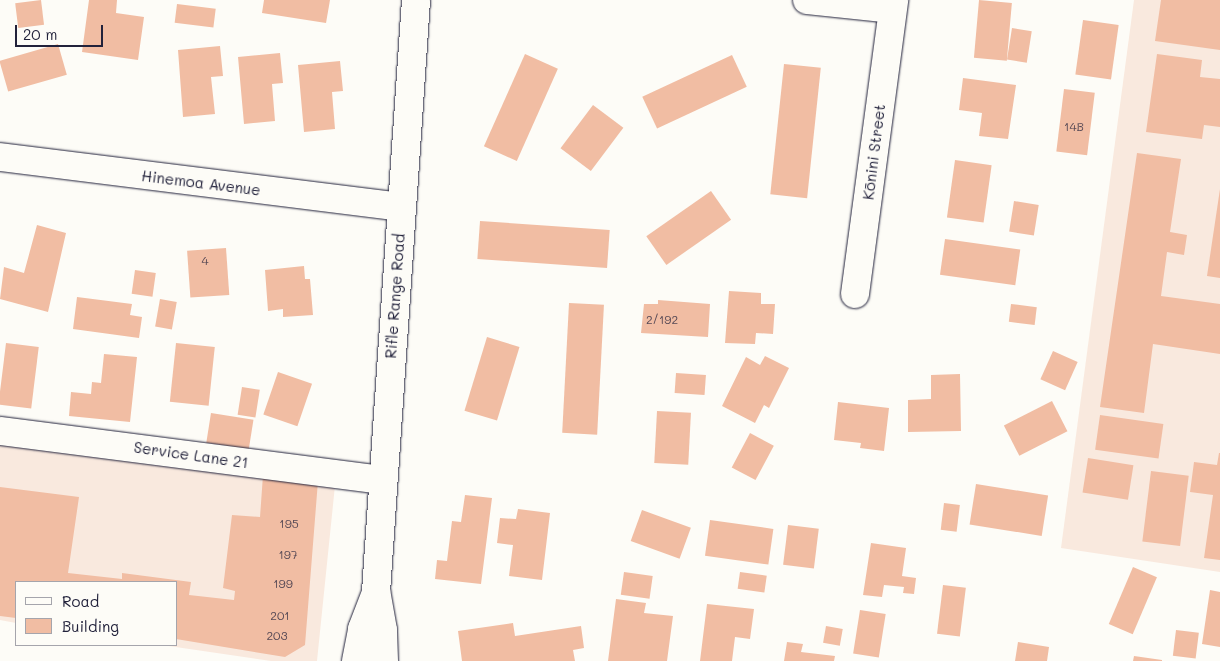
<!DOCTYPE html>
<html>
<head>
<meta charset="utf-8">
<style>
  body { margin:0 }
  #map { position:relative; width:1220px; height:661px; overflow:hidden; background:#fdfcf7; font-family:Mali,sans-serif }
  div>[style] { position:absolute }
  .built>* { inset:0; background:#f9e9de }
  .building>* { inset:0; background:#f1bda3; transform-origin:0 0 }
  .roads { filter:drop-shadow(0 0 1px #22223b) drop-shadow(0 0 1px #22223b) }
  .minor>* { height:28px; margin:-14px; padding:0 14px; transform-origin:14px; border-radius:14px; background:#fdfcf7 }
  span { translate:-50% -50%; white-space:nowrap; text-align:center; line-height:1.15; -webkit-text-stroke:4px #fdfcf7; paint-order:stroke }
  .number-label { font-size:12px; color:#564955 }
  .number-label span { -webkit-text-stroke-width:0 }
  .street-label { font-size:15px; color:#22223b }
  .legend { position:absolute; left:15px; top:581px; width:162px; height:65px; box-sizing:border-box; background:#fdfcf7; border:1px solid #a5a5ac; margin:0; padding:6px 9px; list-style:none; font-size:15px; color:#22223b }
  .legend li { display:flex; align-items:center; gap:10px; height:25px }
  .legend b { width:25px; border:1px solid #a5a5ac }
  .scale { position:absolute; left:15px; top:25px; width:88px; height:22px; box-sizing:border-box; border:2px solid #22223b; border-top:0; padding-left:6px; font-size:15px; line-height:18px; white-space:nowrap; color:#22223b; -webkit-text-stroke:4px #fdfcf7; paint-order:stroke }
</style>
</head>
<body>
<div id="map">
  <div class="built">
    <i style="clip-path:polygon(1134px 0,1220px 0,1220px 572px,1061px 548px)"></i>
    <i style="clip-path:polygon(0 419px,337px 466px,317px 661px,271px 661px,162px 645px,176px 645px,176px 582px,16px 582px,16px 623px,0 620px)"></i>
  </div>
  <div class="building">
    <i style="left:41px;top:0;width:25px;height:26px;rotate:83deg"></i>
    <i style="clip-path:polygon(89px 0,117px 0,116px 13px,144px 17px,138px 60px,82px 52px)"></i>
    <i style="clip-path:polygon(264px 0,330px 0,326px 23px,262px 13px)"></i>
    <i style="left:979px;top:0;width:33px;height:58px;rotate:5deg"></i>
    <i style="clip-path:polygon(1161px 0,1220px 0,1220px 50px,1155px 41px)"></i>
    <i style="left:177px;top:4px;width:39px;height:19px;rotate:7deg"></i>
    <i style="left:1083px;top:20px;width:36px;height:55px;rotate:8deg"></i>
    <i style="left:1012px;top:28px;width:20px;height:32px;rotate:9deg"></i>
    <i style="left:58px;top:44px;width:32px;height:61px;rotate:74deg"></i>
    <i style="clip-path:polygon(220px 46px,223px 76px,211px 77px,215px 114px,183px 117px,178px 50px)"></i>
    <i style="clip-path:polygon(280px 53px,283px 83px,272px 84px,275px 121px,244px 124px,238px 57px)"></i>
    <i style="left:525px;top:54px;width:36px;height:101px;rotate:24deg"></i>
    <i style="clip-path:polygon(1157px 54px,1202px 60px,1200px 77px,1220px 79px,1220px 127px,1204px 125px,1202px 139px,1146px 132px)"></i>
    <i style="left:732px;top:55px;width:35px;height:99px;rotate:65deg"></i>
    <i style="clip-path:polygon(340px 61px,343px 91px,332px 92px,335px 129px,304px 132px,298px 65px)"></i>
    <i style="left:784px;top:64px;width:37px;height:131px;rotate:6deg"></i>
    <i style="clip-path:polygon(963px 78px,1016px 85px,1008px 139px,979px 136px,982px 113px,959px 110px)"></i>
    <i style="left:1064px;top:89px;width:31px;height:63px;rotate:7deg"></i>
    <i style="left:593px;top:105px;width:38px;height:54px;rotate:37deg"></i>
    <i style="clip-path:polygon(1137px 153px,1181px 159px,1170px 232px,1187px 235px,1184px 255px,1167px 252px,1161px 296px,1220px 304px,1220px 354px,1153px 344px,1144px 413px,1100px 407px)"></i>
    <i style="left:955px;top:160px;width:37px;height:58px;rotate:8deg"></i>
    <i style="clip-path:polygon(1220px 189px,1220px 278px,1207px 276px)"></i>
    <i style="left:711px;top:191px;width:35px;height:79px;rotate:55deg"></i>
    <i style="left:1014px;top:201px;width:25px;height:31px;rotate:9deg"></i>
    <i style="left:480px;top:221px;width:130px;height:38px;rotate:4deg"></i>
    <i style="clip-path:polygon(37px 225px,66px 233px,48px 312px,0 299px,4px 267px,24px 273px)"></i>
    <i style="left:945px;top:239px;width:76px;height:36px;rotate:8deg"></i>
    <i style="left:226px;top:248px;width:47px;height:39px;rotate:86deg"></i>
    <i style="clip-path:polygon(304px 266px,305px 279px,310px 279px,313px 315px,283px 317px,283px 309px,268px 311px,265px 270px)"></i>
    <i style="left:135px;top:270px;width:21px;height:24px;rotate:8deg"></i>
    <i style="clip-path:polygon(729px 291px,761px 293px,761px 304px,775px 304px,773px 334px,756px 333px,755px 344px,725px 343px)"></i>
    <i style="clip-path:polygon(77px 297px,132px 304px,130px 315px,142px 317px,139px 338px,73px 329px)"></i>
    <i style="left:160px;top:299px;width:17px;height:28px;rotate:10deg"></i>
    <i style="clip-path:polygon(658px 300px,710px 304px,708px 337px,641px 333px,644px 304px,658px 304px)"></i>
    <i style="left:569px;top:303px;width:35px;height:130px;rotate:3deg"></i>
    <i style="left:1011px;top:304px;width:26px;height:18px;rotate:7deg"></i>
    <i style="left:487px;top:337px;width:34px;height:77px;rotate:17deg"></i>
    <i style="left:6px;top:343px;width:33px;height:62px;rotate:7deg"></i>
    <i style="left:176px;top:343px;width:39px;height:59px;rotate:6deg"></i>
    <i style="left:1053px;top:351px;width:27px;height:31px;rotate:24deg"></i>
    <i style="clip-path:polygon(104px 354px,137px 357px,130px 422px,69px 416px,71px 392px,91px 394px,92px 382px,101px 383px)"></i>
    <i style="clip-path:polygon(765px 356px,789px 368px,769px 408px,764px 405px,755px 423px,722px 406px,746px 357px,760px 365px)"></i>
    <i style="left:278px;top:372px;width:36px;height:45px;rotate:19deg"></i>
    <i style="left:676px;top:373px;width:30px;height:20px;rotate:4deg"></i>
    <i style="clip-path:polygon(960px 374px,961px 431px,908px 432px,908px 400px,931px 399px,931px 375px)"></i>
    <i style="left:242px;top:387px;width:18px;height:28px;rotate:9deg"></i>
    <i style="left:1052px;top:401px;width:34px;height:54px;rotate:63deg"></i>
    <i style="clip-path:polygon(838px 402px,889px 408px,884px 451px,860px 448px,861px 443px,834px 440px)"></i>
    <i style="left:657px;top:411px;width:34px;height:52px;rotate:3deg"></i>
    <i style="left:211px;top:413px;width:43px;height:30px;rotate:9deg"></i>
    <i style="left:1100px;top:415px;width:64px;height:35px;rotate:8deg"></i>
    <i style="left:750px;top:433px;width:27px;height:39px;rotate:28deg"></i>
    <i style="clip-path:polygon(1219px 453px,1220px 453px,1220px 560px,1204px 558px,1213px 495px,1190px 492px,1194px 462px,1217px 465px)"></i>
    <i style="left:1088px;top:458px;width:46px;height:35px;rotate:9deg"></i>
    <i style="left:1151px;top:471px;width:38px;height:71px;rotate:7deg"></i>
    <i style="clip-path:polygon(263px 475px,318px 481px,305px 645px,285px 657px,176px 639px,176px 582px,16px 582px,16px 618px,0 616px,0 487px,79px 497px,68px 573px,122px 579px,122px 573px,191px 582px,189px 595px,234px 600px,235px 591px,223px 588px,232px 515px,260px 517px)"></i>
    <i style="left:976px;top:484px;width:73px;height:41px;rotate:9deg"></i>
    <i style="clip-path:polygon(465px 495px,492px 498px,481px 584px,435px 579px,437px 560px,447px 561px,452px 521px,461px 522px)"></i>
    <i style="left:944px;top:503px;width:16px;height:27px;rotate:7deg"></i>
    <i style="clip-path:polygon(518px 509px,550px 513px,542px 580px,509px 576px,513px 545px,497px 543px,500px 518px,516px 519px)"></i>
    <i style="left:642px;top:510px;width:52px;height:33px;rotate:20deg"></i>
    <i style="left:710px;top:520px;width:64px;height:36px;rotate:8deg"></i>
    <i style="left:788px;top:525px;width:31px;height:40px;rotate:7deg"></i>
    <i style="clip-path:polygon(871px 543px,906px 548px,902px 576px,916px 578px,914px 594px,903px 593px,904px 587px,884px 585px,882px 597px,863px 595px)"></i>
    <i style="left:1133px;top:567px;width:26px;height:62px;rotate:23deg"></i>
    <i style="left:624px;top:572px;width:29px;height:23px;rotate:8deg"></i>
    <i style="left:740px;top:572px;width:27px;height:17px;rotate:8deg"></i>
    <i style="left:943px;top:585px;width:23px;height:49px;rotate:7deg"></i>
    <i style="clip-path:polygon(1210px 590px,1220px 592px,1220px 647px,1202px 644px)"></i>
    <i style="clip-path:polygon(616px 599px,646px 603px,644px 613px,673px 616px,667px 661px,608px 661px)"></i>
    <i style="clip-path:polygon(707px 604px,754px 609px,750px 639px,735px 637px,732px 661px,700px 661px)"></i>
    <i style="left:860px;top:610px;width:26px;height:44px;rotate:9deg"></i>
    <i style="clip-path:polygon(513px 623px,515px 636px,581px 626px,584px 648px,573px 650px,575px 661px,462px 661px,458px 631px)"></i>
    <i style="left:826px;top:626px;width:17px;height:17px;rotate:10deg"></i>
    <i style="left:1176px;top:630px;width:23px;height:26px;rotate:7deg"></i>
    <i style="clip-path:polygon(787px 642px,803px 644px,801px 652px,835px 656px,834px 661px,784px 661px)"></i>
    <i style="clip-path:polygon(1018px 642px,1049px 647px,1047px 661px,1015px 661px)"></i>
    <i style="clip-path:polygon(1134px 656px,1162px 660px,1162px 661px,1133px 661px)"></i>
  </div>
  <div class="roads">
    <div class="minor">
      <i style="left:807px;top:0;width:85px;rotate:6deg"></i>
      <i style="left:0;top:157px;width:404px;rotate:7.1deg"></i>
      <i style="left:855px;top:294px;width:297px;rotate:-82.4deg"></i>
      <i style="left:0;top:431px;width:386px;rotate:7.3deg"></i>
      <i style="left:356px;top:661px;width:33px;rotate:-79deg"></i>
      <i style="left:362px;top:629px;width:40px;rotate:-69deg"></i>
      <i style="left:384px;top:661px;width:31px;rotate:-92deg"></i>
      <i style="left:383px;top:630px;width:39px;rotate:-100deg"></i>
      <i style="left:376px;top:592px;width:593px;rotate:-86.13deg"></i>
    </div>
  </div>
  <div class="number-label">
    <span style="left:1074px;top:127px">14B</span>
    <span style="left:205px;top:261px">4</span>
    <span style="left:662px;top:320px">2/192</span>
    <span style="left:289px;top:524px">195</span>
    <span style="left:288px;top:555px">197</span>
    <span style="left:283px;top:584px">199</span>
    <span style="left:280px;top:616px">201</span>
    <span style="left:277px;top:636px">203</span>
  </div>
  <div class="street-label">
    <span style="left:874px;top:152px;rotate:-83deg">Kōnini Street</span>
    <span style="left:201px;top:183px;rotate:7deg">Hinemoa Avenue</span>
    <span style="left:395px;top:296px;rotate:-86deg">Rifle Range Road</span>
    <span style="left:191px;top:455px;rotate:8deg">Service Lane 21</span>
  </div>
  <ul class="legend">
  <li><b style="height:6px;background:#fdfcf7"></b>Road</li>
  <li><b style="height:14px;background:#f1bda3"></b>Building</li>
  </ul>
  <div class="scale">20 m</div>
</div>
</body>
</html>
